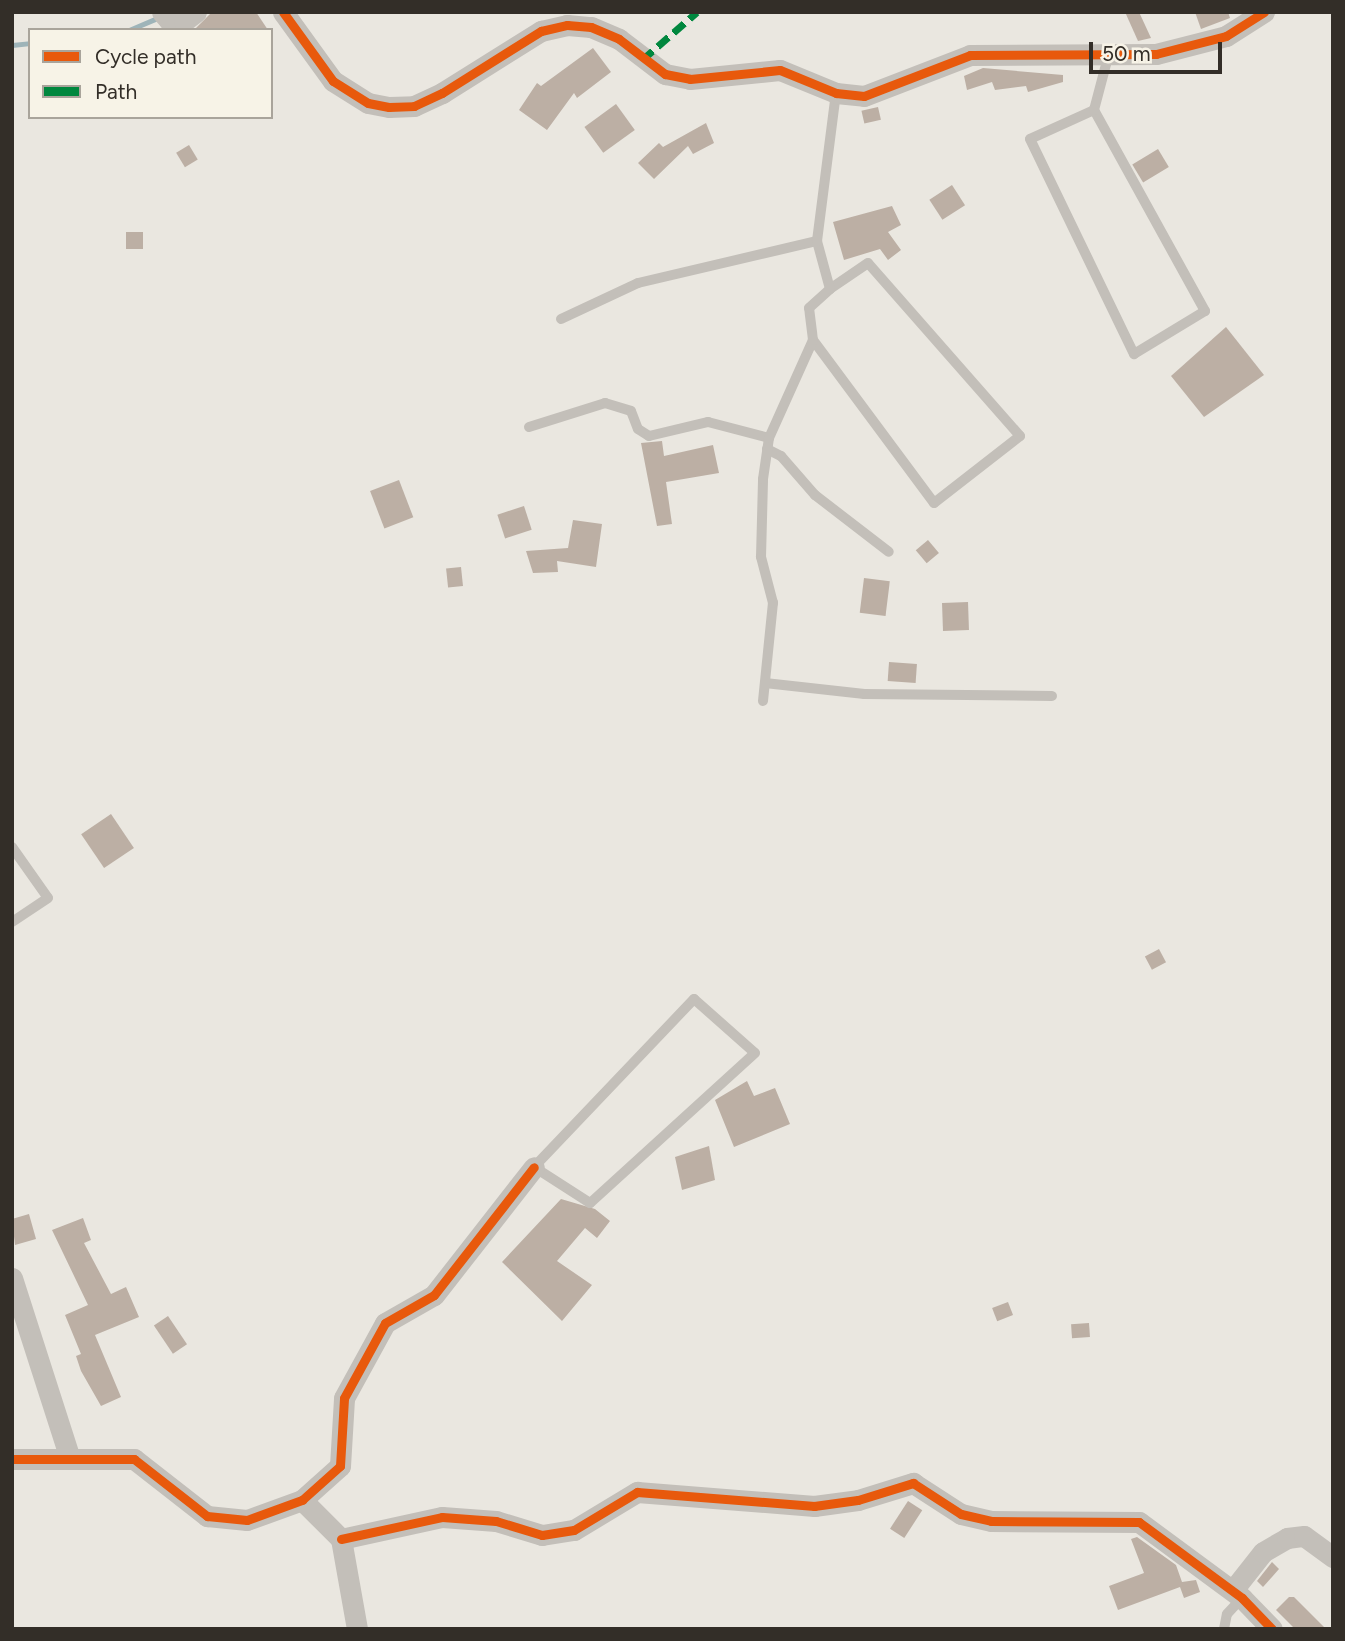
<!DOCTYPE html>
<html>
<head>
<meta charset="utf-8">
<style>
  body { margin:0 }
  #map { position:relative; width:1345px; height:1641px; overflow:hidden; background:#eae7e0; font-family:Figtree,sans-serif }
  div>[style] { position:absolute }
  .stream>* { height:5px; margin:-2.5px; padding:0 2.5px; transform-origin:2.5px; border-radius:2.5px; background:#9eb4b9 }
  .building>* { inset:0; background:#bcafa4; transform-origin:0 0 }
  .service>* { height:10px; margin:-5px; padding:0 5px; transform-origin:5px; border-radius:5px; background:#c3bfb9 }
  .minor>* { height:21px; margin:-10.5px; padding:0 10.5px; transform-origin:10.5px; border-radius:10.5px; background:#c3bfb9 }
  .quiet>* { height:7px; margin-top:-3.5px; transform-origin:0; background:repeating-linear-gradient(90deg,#00873e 0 14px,transparent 0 21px) }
  .cycleway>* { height:9px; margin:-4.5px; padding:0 4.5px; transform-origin:4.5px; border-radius:4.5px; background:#e8590c }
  span { translate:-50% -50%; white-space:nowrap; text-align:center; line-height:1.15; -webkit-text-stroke:7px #f7f3e7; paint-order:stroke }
  .frame { position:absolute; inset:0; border:14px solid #332e28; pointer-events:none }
  .legend { position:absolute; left:28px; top:28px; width:245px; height:91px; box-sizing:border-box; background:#f7f3e7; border:2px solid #a9a49b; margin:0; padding:9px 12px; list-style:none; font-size:21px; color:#332e28 }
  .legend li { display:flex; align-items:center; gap:14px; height:35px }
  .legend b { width:35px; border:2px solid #a9a49b }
  .scale { position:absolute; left:1089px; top:42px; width:133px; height:32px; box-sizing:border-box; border:4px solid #332e28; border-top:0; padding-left:9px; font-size:21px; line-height:24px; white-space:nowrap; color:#332e28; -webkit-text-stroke:5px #f7f3e7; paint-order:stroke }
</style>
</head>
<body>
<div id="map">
  <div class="stream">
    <i style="left:129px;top:30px;width:33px;rotate:-23deg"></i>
    <i style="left:12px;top:45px;width:18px;rotate:-6deg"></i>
  </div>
  <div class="building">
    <i style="clip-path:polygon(212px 12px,256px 12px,268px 30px,194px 30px)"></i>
    <i style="clip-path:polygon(1125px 12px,1139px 12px,1151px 38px,1138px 41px)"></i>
    <i style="clip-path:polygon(1195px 12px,1228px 12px,1230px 18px,1201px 29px)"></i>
    <i style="clip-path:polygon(593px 48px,611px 72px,577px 98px,574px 93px,547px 130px,519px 110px,537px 83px,541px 86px)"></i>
    <i style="clip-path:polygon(983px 68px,1063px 75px,1063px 82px,1028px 92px,1026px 86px,995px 90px,992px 82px,967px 90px,964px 76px)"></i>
    <i style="left:616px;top:104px;width:32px;height:39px;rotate:54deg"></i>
    <i style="left:878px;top:107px;width:13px;height:17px;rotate:77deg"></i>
    <i style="clip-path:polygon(706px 123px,714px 143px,693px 154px,688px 146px,654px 179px,638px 163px,659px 143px,663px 147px)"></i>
    <i style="left:189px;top:145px;width:17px;height:15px;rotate:59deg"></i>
    <i style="left:1158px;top:149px;width:21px;height:30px;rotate:59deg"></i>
    <i style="left:952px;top:185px;width:24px;height:27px;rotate:57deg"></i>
    <i style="clip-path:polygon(892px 206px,901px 225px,888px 232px,901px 250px,888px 260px,880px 249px,844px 260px,833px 222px)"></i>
    <i style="left:126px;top:232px;width:17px;height:17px"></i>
    <i style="clip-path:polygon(1226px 327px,1264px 375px,1204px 417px,1171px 376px)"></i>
    <i style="clip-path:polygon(662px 441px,664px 456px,713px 445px,719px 473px,666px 482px,672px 524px,657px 526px,641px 443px)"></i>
    <i style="left:399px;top:480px;width:40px;height:31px;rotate:69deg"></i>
    <i style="left:524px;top:506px;width:25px;height:28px;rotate:72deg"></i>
    <i style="clip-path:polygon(573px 520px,602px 524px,596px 567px,557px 561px,558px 572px,533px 573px,526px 551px,568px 548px)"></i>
    <i style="left:928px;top:540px;width:17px;height:16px;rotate:50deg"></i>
    <i style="left:461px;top:567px;width:19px;height:15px;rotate:84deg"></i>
    <i style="left:864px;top:578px;width:26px;height:35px;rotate:7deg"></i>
    <i style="left:968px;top:602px;width:28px;height:26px;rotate:88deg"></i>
    <i style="left:889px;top:662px;width:28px;height:19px;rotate:4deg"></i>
    <i style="left:111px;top:814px;width:41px;height:36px;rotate:56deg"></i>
    <i style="left:1159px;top:949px;width:15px;height:16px;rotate:62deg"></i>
    <i style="clip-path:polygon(747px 1081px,754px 1096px,775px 1088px,790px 1124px,734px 1147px,715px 1100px)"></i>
    <i style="clip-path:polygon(709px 1146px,715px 1180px,682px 1190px,675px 1157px)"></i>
    <i style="clip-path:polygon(561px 1199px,595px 1209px,610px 1221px,597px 1238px,585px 1228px,557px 1261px,592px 1285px,562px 1321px,502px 1262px)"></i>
    <i style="clip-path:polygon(29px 1214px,36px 1239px,15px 1245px,12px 1219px)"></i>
    <i style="clip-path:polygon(83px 1218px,91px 1240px,84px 1243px,111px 1294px,126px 1287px,139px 1317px,95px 1335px,121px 1397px,101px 1406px,81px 1371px,76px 1356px,81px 1354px,65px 1315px,88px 1305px,52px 1230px)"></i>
    <i style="left:1008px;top:1302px;width:14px;height:17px;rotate:69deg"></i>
    <i style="left:168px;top:1316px;width:34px;height:17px;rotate:56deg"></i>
    <i style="left:1089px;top:1323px;width:14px;height:18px;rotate:86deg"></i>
    <i style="left:908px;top:1501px;width:17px;height:33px;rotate:33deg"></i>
    <i style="clip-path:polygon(1137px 1537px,1176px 1565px,1182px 1582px,1196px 1580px,1200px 1592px,1184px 1598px,1180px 1587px,1118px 1610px,1109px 1586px,1144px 1573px,1131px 1539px)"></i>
    <i style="clip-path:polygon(1272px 1562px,1279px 1569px,1263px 1587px,1257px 1581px)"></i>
    <i style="clip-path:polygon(1289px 1597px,1294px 1597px,1326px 1629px,1295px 1629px,1276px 1610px)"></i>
  </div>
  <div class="service">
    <i style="left:1094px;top:110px;width:70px;rotate:155.6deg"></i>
    <i style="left:1030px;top:139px;width:239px;rotate:64.2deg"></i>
    <i style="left:1134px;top:354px;width:83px;rotate:-31.2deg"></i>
    <i style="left:1205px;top:311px;width:230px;rotate:-118.9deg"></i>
    <i style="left:1094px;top:110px;width:55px;rotate:-75.2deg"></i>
    <i style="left:561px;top:319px;width:85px;rotate:-25.1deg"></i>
    <i style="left:638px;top:283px;width:184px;rotate:-13.2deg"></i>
    <i style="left:813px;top:340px;width:203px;rotate:53.4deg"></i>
    <i style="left:934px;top:503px;width:109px;rotate:-37.9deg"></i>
    <i style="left:1020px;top:436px;width:230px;rotate:-131.3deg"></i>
    <i style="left:868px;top:263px;width:46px;rotate:145.6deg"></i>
    <i style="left:529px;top:427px;width:80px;rotate:-17.5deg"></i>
    <i style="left:605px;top:403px;width:27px;rotate:17deg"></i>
    <i style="left:631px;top:411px;width:19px;rotate:69deg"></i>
    <i style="left:638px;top:429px;width:13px;rotate:32deg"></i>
    <i style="left:649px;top:436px;width:61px;rotate:-13.3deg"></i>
    <i style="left:708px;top:422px;width:63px;rotate:14.7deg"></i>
    <i style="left:767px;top:449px;width:16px;rotate:27deg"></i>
    <i style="left:781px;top:456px;width:52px;rotate:48.9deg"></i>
    <i style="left:815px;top:495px;width:93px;rotate:37.6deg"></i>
    <i style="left:765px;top:683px;width:100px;rotate:6.3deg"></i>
    <i style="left:864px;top:694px;width:188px;rotate:0.6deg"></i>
    <i style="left:763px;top:701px;width:99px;rotate:-84.2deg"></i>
    <i style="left:773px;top:603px;width:48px;rotate:-104.6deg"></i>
    <i style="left:761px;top:557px;width:78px;rotate:-88.5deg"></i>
    <i style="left:763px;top:479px;width:41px;rotate:-81.7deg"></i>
    <i style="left:769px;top:438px;width:107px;rotate:-65.8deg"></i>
    <i style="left:813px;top:340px;width:32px;rotate:-97deg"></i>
    <i style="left:809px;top:308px;width:28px;rotate:-42deg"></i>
    <i style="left:830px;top:289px;width:50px;rotate:-105.2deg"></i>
    <i style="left:817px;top:241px;width:149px;rotate:-82.7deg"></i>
    <i style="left:12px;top:847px;width:62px;rotate:54.8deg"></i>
    <i style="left:48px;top:898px;width:43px;rotate:146.3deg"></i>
    <i style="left:694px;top:999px;width:81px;rotate:41.5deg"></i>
    <i style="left:755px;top:1053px;width:223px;rotate:137.7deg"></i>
    <i style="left:590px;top:1203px;width:67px;rotate:-147.3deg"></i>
    <i style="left:534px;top:1167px;width:232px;rotate:-46.4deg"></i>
    <i style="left:1224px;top:1629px;width:15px;rotate:-79deg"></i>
    <i style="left:1227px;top:1614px;width:22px;rotate:-47deg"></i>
  </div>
  <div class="minor">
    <i style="left:162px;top:12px;width:11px;rotate:49deg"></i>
    <i style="left:169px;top:20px;width:15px;rotate:4deg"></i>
    <i style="left:184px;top:21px;width:15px;rotate:-37deg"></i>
    <i style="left:283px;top:12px;width:85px;rotate:54.1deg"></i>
    <i style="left:333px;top:81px;width:41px;rotate:32.2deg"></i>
    <i style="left:368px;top:103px;width:21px;rotate:11deg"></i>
    <i style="left:389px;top:107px;width:25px;rotate:-2deg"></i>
    <i style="left:414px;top:106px;width:31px;rotate:-25deg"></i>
    <i style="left:442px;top:93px;width:117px;rotate:-32.1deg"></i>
    <i style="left:541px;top:31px;width:27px;rotate:-13deg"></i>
    <i style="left:567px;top:25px;width:24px;rotate:5deg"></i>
    <i style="left:591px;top:27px;width:30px;rotate:23deg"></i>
    <i style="left:619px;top:39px;width:58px;rotate:37.3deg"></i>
    <i style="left:665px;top:74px;width:25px;rotate:11deg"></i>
    <i style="left:690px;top:79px;width:90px;rotate:-5.7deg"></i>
    <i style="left:780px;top:70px;width:61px;rotate:22.3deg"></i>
    <i style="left:836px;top:93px;width:28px;rotate:6deg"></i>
    <i style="left:864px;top:96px;width:114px;rotate:-21.1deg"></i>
    <i style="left:970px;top:55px;width:186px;rotate:-0.3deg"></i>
    <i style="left:1156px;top:54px;width:72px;rotate:-14.4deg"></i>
    <i style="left:1226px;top:36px;width:45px;rotate:-32.3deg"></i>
    <i style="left:12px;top:1278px;width:190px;rotate:72.2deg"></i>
    <i style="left:12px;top:1459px;width:122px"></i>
    <i style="left:134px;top:1459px;width:93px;rotate:38deg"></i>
    <i style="left:207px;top:1516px;width:40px;rotate:5.7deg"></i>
    <i style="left:247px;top:1520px;width:59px;rotate:-20deg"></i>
    <i style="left:302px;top:1500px;width:51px;rotate:-41.8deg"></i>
    <i style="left:340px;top:1466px;width:68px;rotate:-86.6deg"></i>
    <i style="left:344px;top:1398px;width:85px;rotate:-61.3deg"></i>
    <i style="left:385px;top:1323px;width:56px;rotate:-29.7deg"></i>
    <i style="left:434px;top:1295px;width:162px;rotate:-52deg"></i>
    <i style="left:302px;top:1500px;width:55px;rotate:45deg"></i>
    <i style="left:341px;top:1539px;width:91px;rotate:79.9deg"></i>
    <i style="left:341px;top:1539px;width:103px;rotate:-12.3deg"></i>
    <i style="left:442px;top:1517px;width:54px;rotate:4.2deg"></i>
    <i style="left:496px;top:1521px;width:48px;rotate:16.9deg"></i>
    <i style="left:542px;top:1535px;width:32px;rotate:-9deg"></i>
    <i style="left:574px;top:1530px;width:74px;rotate:-31.1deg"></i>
    <i style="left:637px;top:1492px;width:178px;rotate:4.5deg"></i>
    <i style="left:814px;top:1506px;width:44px;rotate:-7.8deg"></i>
    <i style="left:858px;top:1500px;width:58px;rotate:-17.2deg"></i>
    <i style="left:913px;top:1483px;width:57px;rotate:32.9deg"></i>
    <i style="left:961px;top:1514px;width:31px;rotate:13deg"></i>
    <i style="left:991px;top:1521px;width:148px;rotate:0.4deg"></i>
    <i style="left:1139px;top:1522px;width:128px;rotate:36.4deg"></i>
    <i style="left:1242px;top:1598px;width:43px;rotate:45.9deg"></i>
    <i style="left:1233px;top:1590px;width:48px;rotate:-51.7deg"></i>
    <i style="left:1263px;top:1552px;width:28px;rotate:-30deg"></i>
    <i style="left:1287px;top:1538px;width:17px;rotate:-7deg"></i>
    <i style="left:1304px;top:1536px;width:36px;rotate:36deg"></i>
  </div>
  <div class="quiet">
    <i style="left:642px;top:60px;width:73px;rotate:-41.1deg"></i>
  </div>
  <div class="cycleway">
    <i style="left:283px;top:12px;width:85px;rotate:54.1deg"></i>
    <i style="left:333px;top:81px;width:41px;rotate:32.2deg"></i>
    <i style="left:368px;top:103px;width:21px;rotate:11deg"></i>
    <i style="left:389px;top:107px;width:25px;rotate:-2deg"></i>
    <i style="left:414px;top:106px;width:31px;rotate:-25deg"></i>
    <i style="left:442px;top:93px;width:117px;rotate:-32.1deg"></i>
    <i style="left:541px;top:31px;width:27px;rotate:-13deg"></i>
    <i style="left:567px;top:25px;width:24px;rotate:5deg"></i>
    <i style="left:591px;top:27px;width:30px;rotate:23deg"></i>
    <i style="left:619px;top:39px;width:58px;rotate:37.3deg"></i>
    <i style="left:665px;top:74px;width:25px;rotate:11deg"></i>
    <i style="left:690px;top:79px;width:90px;rotate:-5.7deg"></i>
    <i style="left:780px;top:70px;width:61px;rotate:22.3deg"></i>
    <i style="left:836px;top:93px;width:28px;rotate:6deg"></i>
    <i style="left:864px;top:96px;width:114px;rotate:-21.1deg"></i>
    <i style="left:970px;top:55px;width:186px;rotate:-0.3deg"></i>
    <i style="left:1156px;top:54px;width:72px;rotate:-14.4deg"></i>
    <i style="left:1226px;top:36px;width:45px;rotate:-32.3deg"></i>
    <i style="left:12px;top:1459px;width:122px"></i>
    <i style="left:134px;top:1459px;width:93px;rotate:38deg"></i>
    <i style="left:207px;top:1516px;width:40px;rotate:5.7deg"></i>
    <i style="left:247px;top:1520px;width:59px;rotate:-20deg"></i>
    <i style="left:302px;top:1500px;width:51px;rotate:-41.8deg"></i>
    <i style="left:340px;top:1466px;width:68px;rotate:-86.6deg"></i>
    <i style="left:344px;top:1398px;width:85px;rotate:-61.3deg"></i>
    <i style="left:385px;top:1323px;width:56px;rotate:-29.7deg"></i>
    <i style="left:434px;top:1295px;width:162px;rotate:-52deg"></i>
    <i style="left:341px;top:1539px;width:103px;rotate:-12.3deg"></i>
    <i style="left:442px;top:1517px;width:54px;rotate:4.2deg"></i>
    <i style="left:496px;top:1521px;width:48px;rotate:16.9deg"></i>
    <i style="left:542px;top:1535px;width:32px;rotate:-9deg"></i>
    <i style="left:574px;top:1530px;width:74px;rotate:-31.1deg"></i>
    <i style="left:637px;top:1492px;width:178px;rotate:4.5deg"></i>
    <i style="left:814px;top:1506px;width:44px;rotate:-7.8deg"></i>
    <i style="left:858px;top:1500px;width:58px;rotate:-17.2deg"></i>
    <i style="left:913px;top:1483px;width:57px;rotate:32.9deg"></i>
    <i style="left:961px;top:1514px;width:31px;rotate:13deg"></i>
    <i style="left:991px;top:1521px;width:148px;rotate:0.4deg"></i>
    <i style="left:1139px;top:1522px;width:128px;rotate:36.4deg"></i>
    <i style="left:1242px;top:1598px;width:43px;rotate:45.9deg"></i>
  </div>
  <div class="frame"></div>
  <ul class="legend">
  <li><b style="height:9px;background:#e8590c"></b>Cycle path</li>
  <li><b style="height:9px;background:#00873e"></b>Path</li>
  </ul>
  <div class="scale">50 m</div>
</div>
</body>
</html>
